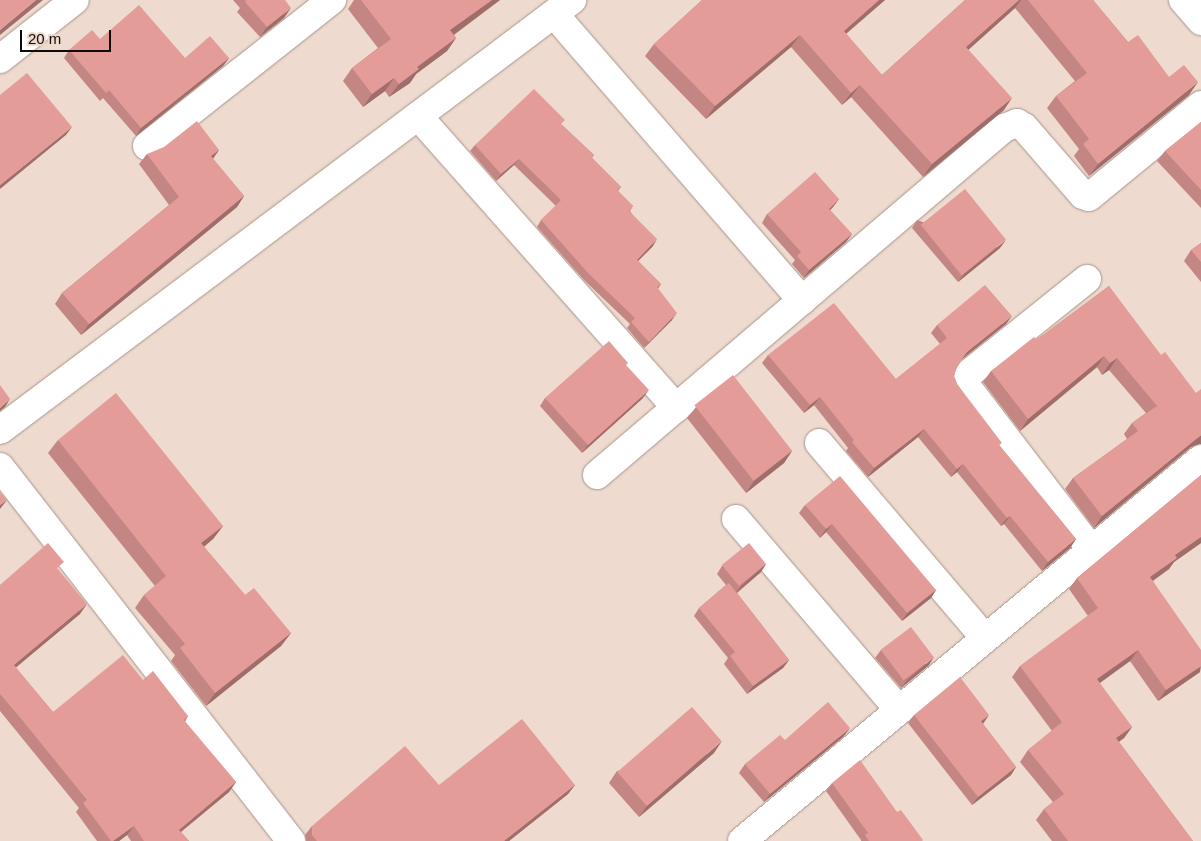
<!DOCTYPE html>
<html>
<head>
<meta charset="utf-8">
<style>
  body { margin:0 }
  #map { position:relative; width:1201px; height:841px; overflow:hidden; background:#eedace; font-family:Arial,sans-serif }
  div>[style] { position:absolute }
  .roads { filter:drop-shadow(0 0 1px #a8958a) drop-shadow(0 0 1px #a8958a) }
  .street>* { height:28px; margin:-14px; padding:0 14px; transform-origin:14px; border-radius:14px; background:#fff }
  .primary>* { height:28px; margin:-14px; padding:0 14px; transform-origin:14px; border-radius:14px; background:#fff }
  .wall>* { inset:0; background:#c38682 }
  .shaded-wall>* { inset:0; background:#9f6d6a }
  .building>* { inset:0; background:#e39c97; transform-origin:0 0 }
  span { translate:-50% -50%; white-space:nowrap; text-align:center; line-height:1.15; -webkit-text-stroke:4px #eedace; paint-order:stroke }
  .scale { position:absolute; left:20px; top:30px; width:91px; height:22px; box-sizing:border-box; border:2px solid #110b07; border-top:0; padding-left:6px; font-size:15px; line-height:18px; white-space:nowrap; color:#110b07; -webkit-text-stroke:4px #eedace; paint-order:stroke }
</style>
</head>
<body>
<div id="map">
  <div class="roads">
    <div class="street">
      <i style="left:554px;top:14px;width:379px;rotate:49.1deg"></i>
      <i style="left:0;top:59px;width:95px;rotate:-38.2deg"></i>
      <i style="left:418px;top:116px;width:390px;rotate:48.5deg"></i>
      <i style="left:147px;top:146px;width:236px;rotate:-38.3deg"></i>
      <i style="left:1087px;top:279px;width:149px;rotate:141.3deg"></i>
      <i style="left:971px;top:372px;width:13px;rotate:122deg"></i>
      <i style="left:964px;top:383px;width:209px;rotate:52.6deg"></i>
      <i style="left:0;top:430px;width:716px;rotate:-36.93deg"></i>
      <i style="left:819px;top:443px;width:256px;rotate:49.6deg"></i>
      <i style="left:0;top:467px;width:474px;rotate:52.1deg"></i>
      <i style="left:597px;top:475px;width:535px;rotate:-40.45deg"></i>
      <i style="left:1004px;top:128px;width:14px;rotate:-21deg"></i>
      <i style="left:1017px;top:123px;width:8px;rotate:30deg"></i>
      <i style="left:1024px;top:127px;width:90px;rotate:49.1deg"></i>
      <i style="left:1083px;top:195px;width:6px;rotate:18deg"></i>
      <i style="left:1089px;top:197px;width:145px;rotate:-39.4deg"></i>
      <i style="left:736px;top:519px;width:251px;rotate:49.5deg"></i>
      <i style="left:742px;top:841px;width:597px;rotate:-39.77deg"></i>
    </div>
    <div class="primary">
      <i style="left:1183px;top:0;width:28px;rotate:49deg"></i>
    </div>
  </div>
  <div class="wall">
    <i style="clip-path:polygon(233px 0,285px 0,284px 18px,260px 37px,237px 12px,240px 8px)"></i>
    <i style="clip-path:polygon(354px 0,500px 0,454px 35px,456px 38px,447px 51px,416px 74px,410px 83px,389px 97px,385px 91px,363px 107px,343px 81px,352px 68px,378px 48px,348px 9px)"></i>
    <i style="clip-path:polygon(702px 0,885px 0,846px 34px,882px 75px,965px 0,1093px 0,1128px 42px,1169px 77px,1189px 95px,1089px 176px,1074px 156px,1079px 149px,1047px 108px,1056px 96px,1075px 81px,1015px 8px,968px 50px,1004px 110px,923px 177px,851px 97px,842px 105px,791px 47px,706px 119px,645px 56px,654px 44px)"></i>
    <i style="clip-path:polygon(100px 39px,185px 58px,229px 58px,223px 66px,136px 136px,103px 98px,100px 101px,64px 58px,69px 50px)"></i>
    <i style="clip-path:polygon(1201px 122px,1201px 208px,1157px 161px,1165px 151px)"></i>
    <i style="clip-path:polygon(562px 125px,594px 155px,592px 158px,621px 187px,618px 191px,633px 206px,630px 211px,653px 246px,638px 261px,661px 284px,658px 289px,672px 320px,644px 348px,627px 328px,630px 324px,584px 280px,537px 227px,541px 220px,556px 206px,514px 165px,496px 181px,470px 151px,475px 145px)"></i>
    <i style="clip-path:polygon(219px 150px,213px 159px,244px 196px,237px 207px,81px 335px,55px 304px,62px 293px,169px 205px,139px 164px,147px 154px)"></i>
    <i style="clip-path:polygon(839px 199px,833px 207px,830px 210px,852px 234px,846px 242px,804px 278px,792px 264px,795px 260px,762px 223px,767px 214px)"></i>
    <i style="clip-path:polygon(917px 220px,1000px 248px,958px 282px,912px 228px)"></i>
    <i style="clip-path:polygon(1201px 243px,1201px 282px,1184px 261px,1191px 250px)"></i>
    <i style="clip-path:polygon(1109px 286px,1199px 444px,1191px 447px,1094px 528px,1065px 489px,1073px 478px,1127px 439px,1124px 434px,1132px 423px,1146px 413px,1109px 370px,1102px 375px,1097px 367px,1020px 431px,983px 382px,991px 371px,1043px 335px)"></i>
    <i style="clip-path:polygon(1006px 324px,961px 360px,957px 366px,954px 376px,957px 384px,1000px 446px,1076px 539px,1070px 548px,1042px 571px,1004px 524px,1001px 526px,957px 472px,951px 477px,918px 437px,868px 477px,846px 451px,848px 448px,814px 405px,804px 413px,762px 363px,768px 355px,896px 379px,940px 344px,931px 333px,937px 325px)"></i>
    <i style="clip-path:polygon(626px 365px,643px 398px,582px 453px,540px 406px,545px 398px)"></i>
    <i style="clip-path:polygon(696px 407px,792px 451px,784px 463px,746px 493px,687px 418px)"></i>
    <i style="clip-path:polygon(58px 440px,223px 526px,213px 539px,204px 547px,245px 595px,291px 633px,281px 646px,206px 706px,171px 661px,175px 655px,135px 608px,144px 595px,155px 586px,48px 453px)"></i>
    <i style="clip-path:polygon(1201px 475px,1201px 543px,1174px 562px,1169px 569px,1153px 581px,1200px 672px,1158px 701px,1130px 661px,1099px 683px,1132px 727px,1124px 738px,1119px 742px,1193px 841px,1052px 841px,1036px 820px,1044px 809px,1053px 802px,1020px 762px,1028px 750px,1052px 731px,1012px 677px,1020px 666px,1088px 616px,1069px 589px,1077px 578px)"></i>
    <i style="clip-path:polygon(805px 505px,936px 590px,931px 598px,902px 621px,826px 532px,820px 538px,799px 513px)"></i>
    <i style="clip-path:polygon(766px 564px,761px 572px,737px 593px,789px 660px,783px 668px,747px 694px,724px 664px,728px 658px,694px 616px,699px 608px,726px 585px,717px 574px,722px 566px)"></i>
    <i style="clip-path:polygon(58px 570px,80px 614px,15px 667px,53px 712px,143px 680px,188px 716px,185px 722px,236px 782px,229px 792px,181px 832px,189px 841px,131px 841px,127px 835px,119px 841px,97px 841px,76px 812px,79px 808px,0 711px,0 585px)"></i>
    <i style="clip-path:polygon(881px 650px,929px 665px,901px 688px,875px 658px)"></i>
    <i style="clip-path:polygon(914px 715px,983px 724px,1016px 767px,1011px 775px,972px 805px,908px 723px)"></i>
    <i style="clip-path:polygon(844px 736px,764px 802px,739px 773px,745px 764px,785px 740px)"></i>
    <i style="clip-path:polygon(714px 753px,639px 817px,609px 783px,617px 771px)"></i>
    <i style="clip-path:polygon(832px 783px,922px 841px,861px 841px,861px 840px,826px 791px)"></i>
    <i style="clip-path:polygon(439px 785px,575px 785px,568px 794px,509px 841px,306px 841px,305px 835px,312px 826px)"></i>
  </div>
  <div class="shaded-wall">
    <i style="clip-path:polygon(36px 0,43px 0,0 35px,0 30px)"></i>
    <i style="clip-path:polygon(492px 0,500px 0,441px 44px,450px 30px)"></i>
    <i style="clip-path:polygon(879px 0,885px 0,835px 43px,844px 31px)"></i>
    <i style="clip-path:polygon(1019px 0,1021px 0,1015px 8px,957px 60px,966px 47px)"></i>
    <i style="clip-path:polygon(291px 8px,284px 18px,260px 37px,267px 27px)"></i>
    <i style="clip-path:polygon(800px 35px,791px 47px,706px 119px,715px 106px)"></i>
    <i style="clip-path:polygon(456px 38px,447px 51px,416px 74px,410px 83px,389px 97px,399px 84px,417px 67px)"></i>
    <i style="clip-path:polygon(229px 58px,223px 66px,136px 136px,141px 128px)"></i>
    <i style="clip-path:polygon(394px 78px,385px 91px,363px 107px,372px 94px)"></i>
    <i style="clip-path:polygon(1198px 82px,1189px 95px,1089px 176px,1098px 164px)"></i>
    <i style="clip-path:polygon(860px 85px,851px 97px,842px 105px,851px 93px)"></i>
    <i style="clip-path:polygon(1012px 98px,1004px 110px,923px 177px,932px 164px)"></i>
    <i style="clip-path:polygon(72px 127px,66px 135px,0 189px,0 185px)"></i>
    <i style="clip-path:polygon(219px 150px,211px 161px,211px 156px)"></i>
    <i style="clip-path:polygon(519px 159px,514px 165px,496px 181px,501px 174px)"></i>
    <i style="clip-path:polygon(244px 196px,237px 207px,81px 335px,89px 324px)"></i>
    <i style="clip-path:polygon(839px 199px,833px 207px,823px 217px,829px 209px)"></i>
    <i style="clip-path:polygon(852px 234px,846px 242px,804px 278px,809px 270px)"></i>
    <i style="clip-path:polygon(657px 239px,653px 246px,632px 267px,637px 260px)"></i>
    <i style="clip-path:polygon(1006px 240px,1000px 248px,958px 282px,964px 274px)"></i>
    <i style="clip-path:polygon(677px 313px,672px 320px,644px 348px,649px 342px)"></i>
    <i style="clip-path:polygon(1012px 316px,1006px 324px,961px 360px,967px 352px)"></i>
    <i style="clip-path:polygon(1104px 356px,1097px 367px,1020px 431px,1028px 419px)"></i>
    <i style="clip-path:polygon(1117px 358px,1109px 370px,1102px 375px,1110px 363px)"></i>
    <i style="clip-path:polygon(649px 390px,643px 398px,582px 453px,588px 445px)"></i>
    <i style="clip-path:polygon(820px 397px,814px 405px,804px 413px,810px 405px)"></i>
    <i style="clip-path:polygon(10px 399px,5px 407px,0 411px,0 408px)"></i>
    <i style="clip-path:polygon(924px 429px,918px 437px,868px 477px,874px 468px)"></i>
    <i style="clip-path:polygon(1201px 435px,1201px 444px,1199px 444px,1191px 447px,1094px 528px,1102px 516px)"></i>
    <i style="clip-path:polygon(792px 451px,784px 463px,746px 493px,754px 481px)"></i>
    <i style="clip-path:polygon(963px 464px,957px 472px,951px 477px,957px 469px)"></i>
    <i style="clip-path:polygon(7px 500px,0 509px,0 505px)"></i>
    <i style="clip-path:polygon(1010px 516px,1004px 524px,1001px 526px,1007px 518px)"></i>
    <i style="clip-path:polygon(832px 524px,826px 532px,820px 538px,826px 529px)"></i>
    <i style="clip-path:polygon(223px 526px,213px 539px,192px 556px,201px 543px)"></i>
    <i style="clip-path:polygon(1201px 537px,1201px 543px,1174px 562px,1169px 569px,1142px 588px,1150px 577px,1175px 555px)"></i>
    <i style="clip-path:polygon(1076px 539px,1070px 548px,1042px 571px,1048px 562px)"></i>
    <i style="clip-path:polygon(766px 564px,761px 572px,735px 594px,741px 586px)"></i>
    <i style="clip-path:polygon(936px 590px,931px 598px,902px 621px,907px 613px)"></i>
    <i style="clip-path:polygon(87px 604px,80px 614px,7px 675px,14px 665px)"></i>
    <i style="clip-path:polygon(291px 633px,281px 646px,206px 706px,215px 693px)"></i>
    <i style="clip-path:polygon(1138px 650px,1130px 661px,1089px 691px,1097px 679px)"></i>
    <i style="clip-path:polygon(934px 657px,929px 665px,901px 688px,907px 680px)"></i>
    <i style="clip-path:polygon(789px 660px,783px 668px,747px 694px,753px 686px)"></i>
    <i style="clip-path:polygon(1201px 666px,1200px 672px,1158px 701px,1166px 690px)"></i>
    <i style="clip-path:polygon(989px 715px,983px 724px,976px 730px,981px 721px)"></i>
    <i style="clip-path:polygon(1132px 727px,1124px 738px,1108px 749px,1116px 738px)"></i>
    <i style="clip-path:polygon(850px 728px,844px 736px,764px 802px,770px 794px)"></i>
    <i style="clip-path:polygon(722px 741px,714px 753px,639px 817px,647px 806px)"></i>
    <i style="clip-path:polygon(1016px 767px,1011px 775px,972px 805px,978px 797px)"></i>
    <i style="clip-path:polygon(236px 782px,229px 792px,172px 839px,179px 830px)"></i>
    <i style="clip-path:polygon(575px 785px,568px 794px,509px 841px,504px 841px)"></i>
    <i style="clip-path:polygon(134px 826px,127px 835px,119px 841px,113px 841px)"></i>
  </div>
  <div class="building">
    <i style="clip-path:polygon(0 0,36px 0,0 30px)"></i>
    <i style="clip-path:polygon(246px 0,285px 0,291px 8px,267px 27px,245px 2px)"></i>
    <i style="clip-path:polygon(361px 0,492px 0,450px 30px,456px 38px,417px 67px,419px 69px,399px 84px,394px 78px,372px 94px,352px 68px,391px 39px)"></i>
    <i style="clip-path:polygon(702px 0,879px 0,844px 31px,882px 75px,965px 0,1019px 0,966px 47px,1012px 98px,932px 164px,860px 85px,851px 93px,800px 35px,715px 106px,654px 44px)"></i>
    <i style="clip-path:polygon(1028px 0,1093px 0,1128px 42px,1138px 35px,1169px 77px,1184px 65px,1198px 82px,1098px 164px,1083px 144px,1089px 139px,1056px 96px,1087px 73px)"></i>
    <i style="clip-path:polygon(139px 5px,185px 58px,210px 36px,229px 58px,141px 128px,109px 90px,106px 93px,69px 50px,92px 30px,100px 39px)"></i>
    <i style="clip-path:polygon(27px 73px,72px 127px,0 185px,0 95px)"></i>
    <i style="clip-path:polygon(534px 89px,565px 120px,561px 124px,594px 155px,592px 158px,621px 187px,617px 190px,633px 206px,629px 211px,657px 239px,637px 260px,661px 284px,657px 287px,677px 313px,649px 342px,631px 322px,635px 318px,588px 273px,541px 220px,561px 200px,519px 159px,501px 174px,475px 145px)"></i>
    <i style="clip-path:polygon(197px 121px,219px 150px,211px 156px,244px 196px,89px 324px,62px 293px,179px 197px,147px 154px,164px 147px)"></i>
    <i style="clip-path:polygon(1201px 122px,1201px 190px,1165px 151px)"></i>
    <i style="clip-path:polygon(815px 172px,839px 199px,829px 209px,852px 234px,809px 270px,797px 256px,801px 252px,767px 214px)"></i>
    <i style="left:965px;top:189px;width:65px;height:57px;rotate:51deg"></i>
    <i style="clip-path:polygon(1201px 243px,1201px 262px,1191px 250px)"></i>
    <i style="clip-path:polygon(985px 285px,1012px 316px,967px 352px,957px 366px,954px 376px,957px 384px,1002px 443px,999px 445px,1076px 539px,1048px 562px,1010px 516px,1007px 518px,963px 464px,957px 469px,924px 429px,874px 468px,852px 442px,854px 440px,820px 397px,810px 405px,768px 355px,834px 303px,896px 379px,947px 338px,937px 325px)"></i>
    <i style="clip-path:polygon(1109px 286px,1161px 355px,1165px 352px,1196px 393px,1201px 389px,1201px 435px,1102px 516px,1073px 478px,1138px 431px,1132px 423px,1157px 406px,1117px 358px,1110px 363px,1104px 356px,1028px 419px,991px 371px,1034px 337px,1036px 339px,1043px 335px)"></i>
    <i style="clip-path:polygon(609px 341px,628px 363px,626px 365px,649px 390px,588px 445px,545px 398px)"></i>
    <i style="left:733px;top:375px;width:96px;height:49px;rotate:52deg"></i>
    <i style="clip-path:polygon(0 385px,10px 399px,0 408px)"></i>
    <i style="clip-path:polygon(116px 393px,223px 526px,201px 543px,245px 595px,254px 588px,291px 633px,215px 693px,180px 648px,185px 644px,144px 595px,166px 576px,58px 440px)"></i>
    <i style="clip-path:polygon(1201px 475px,1201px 537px,1175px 555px,1177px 558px,1150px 577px,1201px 650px,1201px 666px,1166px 690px,1138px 650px,1097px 679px,1132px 727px,1116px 738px,1193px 841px,1068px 841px,1044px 809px,1064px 794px,1028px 750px,1062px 722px,1020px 666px,1098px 608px,1077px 578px)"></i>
    <i style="clip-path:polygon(840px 476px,936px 590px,907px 613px,832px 524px,826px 529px,805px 505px)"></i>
    <i style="clip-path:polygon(0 492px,7px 500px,0 505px)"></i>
    <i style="clip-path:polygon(48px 543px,64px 562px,57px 568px,87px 604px,14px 665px,53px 712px,123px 655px,143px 680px,153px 671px,188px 716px,184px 720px,236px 782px,179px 830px,189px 841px,144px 841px,134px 826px,113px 841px,111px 841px,83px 803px,87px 800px,23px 721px,0 694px,0 585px)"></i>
    <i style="left:749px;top:543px;width:27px;height:35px;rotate:51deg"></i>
    <i style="clip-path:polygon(729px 583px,789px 660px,753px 686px,730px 656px,735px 652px,699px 608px)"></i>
    <i style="left:911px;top:627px;width:38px;height:38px;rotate:53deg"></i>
    <i style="clip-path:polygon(960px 677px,989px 715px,981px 721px,1016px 767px,978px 797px,914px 715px)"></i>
    <i style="clip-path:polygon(828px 702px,850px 728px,770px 794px,745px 764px,780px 735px,785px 740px)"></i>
    <i style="left:692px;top:707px;width:45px;height:99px;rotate:49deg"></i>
    <i style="clip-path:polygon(522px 719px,575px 785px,504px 841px,317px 841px,312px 835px,312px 826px,405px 746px,439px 785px)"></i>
    <i style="clip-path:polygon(860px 760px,897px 812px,901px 810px,923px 840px,922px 841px,869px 841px,865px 835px,868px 833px,832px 783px)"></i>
  </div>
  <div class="scale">20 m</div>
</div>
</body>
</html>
